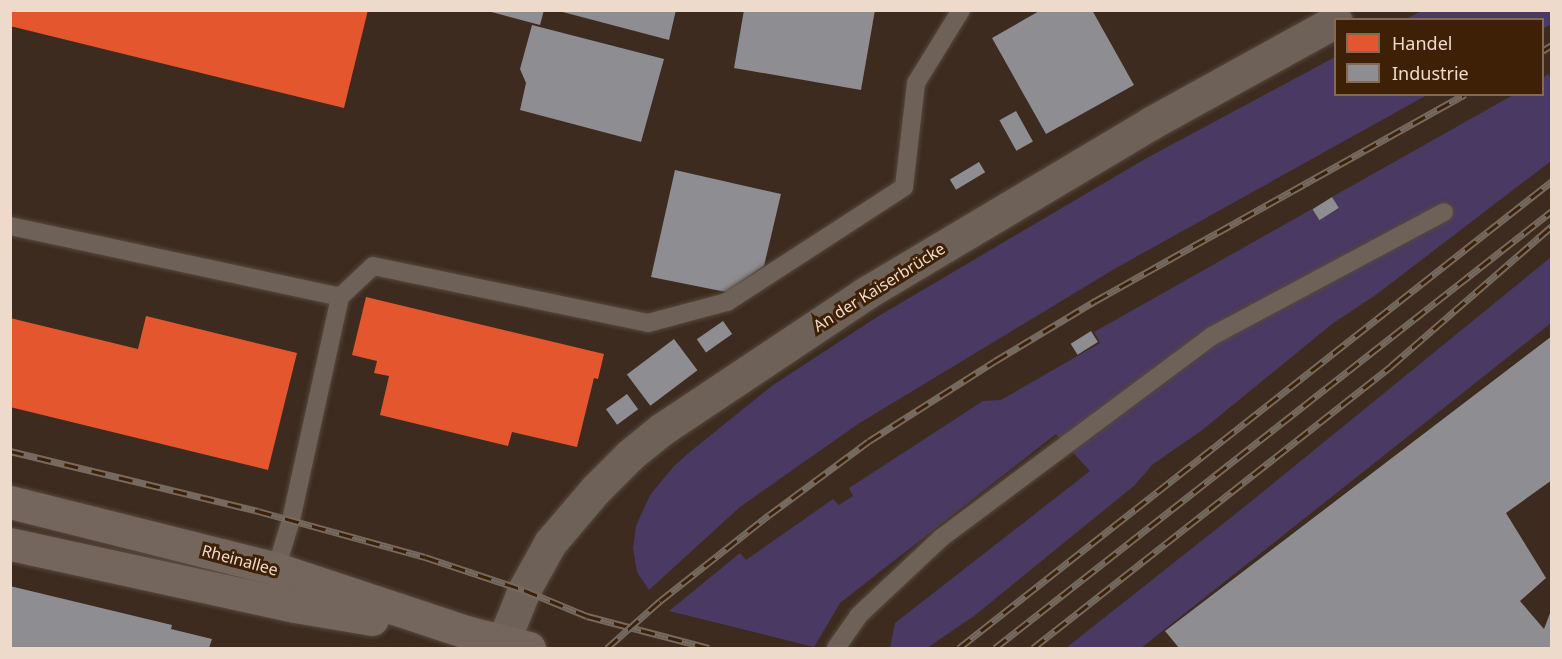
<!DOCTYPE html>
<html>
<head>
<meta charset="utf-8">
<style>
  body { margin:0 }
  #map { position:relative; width:1562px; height:659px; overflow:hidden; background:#3c2b1e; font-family:"Noto Sans",sans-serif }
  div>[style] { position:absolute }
  .green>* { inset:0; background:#4a3963 }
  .shops>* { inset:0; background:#e4572e }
  .industry>* { inset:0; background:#8d8d92; transform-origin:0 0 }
  .roads { filter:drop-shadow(0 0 2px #57483e) drop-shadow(0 0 2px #57483e) }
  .lane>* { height:18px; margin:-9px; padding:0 9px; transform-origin:9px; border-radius:9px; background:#6e6158 }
  .street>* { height:33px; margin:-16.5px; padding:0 16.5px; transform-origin:16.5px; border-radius:16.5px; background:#6e6158 }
  .secondary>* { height:33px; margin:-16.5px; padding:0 16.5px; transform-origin:16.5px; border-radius:16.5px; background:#74655d }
  .rail>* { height:7px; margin-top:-3.5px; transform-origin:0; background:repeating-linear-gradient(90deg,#3e2006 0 14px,#76695f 0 28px); box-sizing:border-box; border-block:2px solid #76695f }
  span { translate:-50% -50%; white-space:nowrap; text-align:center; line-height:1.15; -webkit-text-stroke:6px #3e2006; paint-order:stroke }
  .street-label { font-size:16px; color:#eedacb }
  .frame { position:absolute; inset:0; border:12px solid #eedacb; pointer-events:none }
  .legend { position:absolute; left:1334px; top:18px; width:210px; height:78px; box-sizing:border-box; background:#3e2006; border:2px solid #846a55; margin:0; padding:8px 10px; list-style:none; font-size:18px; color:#eedacb }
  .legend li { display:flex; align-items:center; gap:12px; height:30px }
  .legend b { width:30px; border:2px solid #846a55 }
</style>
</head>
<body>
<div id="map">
  <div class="green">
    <i style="clip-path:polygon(1423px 10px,1551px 11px,1551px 24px,1543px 29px,1542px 20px,1406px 19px)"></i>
    <i style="clip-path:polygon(1335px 57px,1336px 94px,1427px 95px,1116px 268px,858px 424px,740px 507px,649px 590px,637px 572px,633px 548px,636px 526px,650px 495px,674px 466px,691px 451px,773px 385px,877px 317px,1145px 159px)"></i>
    <i style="clip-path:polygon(1548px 74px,1552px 80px,1551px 161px,1377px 294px,1332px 324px,1201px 431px,1152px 465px,1135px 485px,974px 616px,927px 648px,890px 648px,895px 623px,1090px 471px,1056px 434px,840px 603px,814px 647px,669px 611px,740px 553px,746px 560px,833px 499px,839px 505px,853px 496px,849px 488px,983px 401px,1001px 400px,1100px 343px,1094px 332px,1312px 209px,1319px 220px,1339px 209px,1332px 197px,1513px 95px,1542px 94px,1543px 78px)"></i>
    <i style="clip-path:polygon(1551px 257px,1551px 323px,1141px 648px,1066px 648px,1248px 504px)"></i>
  </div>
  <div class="shops">
    <i style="clip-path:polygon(10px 10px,368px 10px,344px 108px,10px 26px)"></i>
    <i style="clip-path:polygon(366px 297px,604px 354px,598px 379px,594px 378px,577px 447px,512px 432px,508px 446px,380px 415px,389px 376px,374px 373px,377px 361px,352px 355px)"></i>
    <i style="clip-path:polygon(146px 316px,297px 353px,268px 470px,10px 407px,10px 318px,138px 349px)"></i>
  </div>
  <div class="industry">
    <i style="clip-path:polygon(484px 10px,544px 10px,540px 25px)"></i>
    <i style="clip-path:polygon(555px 10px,676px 10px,669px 40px)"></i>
    <i style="clip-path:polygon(744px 10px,875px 10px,861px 90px,734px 68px)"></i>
    <i style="clip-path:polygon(1041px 10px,1092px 10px,1134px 85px,1046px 134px,992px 38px)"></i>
    <i style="clip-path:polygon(532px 25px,664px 59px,641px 142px,520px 110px,526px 83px,520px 69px)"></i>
    <i style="left:1016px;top:111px;width:35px;height:19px;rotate:61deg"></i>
    <i style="left:979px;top:162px;width:12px;height:34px;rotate:59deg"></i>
    <i style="clip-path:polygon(675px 170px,781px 194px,764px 266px,726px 292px,651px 277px)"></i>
    <i style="left:1332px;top:197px;width:13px;height:23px;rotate:58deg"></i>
    <i style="left:723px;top:321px;width:16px;height:32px;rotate:55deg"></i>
    <i style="left:1091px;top:331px;width:13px;height:24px;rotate:58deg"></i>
    <i style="clip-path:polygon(1552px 336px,1552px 480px,1506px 513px,1546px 578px,1520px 601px,1544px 629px,1552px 608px,1552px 648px,1179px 648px,1165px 631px)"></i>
    <i style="left:674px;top:339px;width:39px;height:59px;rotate:53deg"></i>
    <i style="left:627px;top:394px;width:19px;height:26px;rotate:54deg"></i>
    <i style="clip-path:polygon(10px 586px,172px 625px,171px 629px,212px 639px,209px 648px,10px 648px)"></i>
  </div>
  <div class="roads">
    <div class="lane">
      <i style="left:10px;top:226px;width:338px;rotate:12.1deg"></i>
      <i style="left:340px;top:297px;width:45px;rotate:-43.2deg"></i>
      <i style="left:373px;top:266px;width:281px;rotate:11.7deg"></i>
      <i style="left:648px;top:323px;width:82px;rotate:-14.9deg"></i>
      <i style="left:727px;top:302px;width:211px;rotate:-33deg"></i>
      <i style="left:904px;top:187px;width:105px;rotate:-83.4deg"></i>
      <i style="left:916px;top:83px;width:86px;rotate:-58.3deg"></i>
      <i style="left:276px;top:569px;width:51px;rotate:-73deg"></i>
      <i style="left:291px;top:520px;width:228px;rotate:-77.6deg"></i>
      <i style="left:836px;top:648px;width:39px;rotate:-55deg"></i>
      <i style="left:858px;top:616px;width:114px;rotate:-43.2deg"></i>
      <i style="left:941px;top:538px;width:338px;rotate:-36.7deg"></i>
      <i style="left:1212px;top:336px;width:263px;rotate:-28.1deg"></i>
    </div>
    <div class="street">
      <i style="left:503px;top:642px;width:56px;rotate:-68deg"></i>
      <i style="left:524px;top:590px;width:54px;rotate:-61deg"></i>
      <i style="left:550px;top:543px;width:71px;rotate:-49.6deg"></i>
      <i style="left:596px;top:489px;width:48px;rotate:-45deg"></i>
      <i style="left:630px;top:455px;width:41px;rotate:-39.1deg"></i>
      <i style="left:662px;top:429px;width:245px;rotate:-33.7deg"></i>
      <i style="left:866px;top:293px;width:332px;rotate:-30.8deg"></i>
      <i style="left:1151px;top:123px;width:211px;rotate:-28.9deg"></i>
    </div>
    <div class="secondary">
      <i style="left:10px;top:502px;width:274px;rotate:14.1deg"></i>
      <i style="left:276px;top:569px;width:200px;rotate:18.3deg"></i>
      <i style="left:466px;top:632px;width:65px;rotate:14.3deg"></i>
      <i style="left:10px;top:544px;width:292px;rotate:12.3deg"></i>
      <i style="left:295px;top:606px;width:78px;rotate:9.6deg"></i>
    </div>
  </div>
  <div class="rail">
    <i style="left:1542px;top:51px;width:12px;rotate:-31deg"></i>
    <i style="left:10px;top:451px;width:255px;rotate:13.6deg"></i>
    <i style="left:258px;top:511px;width:173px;rotate:15.4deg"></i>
    <i style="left:425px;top:557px;width:104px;rotate:18.4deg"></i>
    <i style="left:524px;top:590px;width:68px;rotate:22.4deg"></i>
    <i style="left:587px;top:616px;width:126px;rotate:14.7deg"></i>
    <i style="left:607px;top:648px;width:71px;rotate:-41.6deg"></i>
    <i style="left:660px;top:601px;width:139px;rotate:-38.3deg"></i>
    <i style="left:769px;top:515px;width:124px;rotate:-36.5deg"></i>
    <i style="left:869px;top:441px;width:149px;rotate:-32.4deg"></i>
    <i style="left:995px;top:361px;width:117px;rotate:-31deg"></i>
    <i style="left:1095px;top:301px;width:424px;rotate:-29.2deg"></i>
    <i style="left:959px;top:648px;width:755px;rotate:-38.22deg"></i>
    <i style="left:995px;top:648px;width:708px;rotate:-38.12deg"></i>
    <i style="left:1033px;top:648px;width:456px;rotate:-38.2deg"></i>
    <i style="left:1391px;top:366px;width:213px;rotate:-41deg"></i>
  </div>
  <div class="street-label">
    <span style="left:879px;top:287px;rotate:-32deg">An der Kaiserbrücke</span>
    <span style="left:240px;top:560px;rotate:15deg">Rheinallee</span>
  </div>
  <div class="frame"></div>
  <ul class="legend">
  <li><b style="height:16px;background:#e4572e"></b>Handel</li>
  <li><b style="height:16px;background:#8d8d92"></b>Industrie</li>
  </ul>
</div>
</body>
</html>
